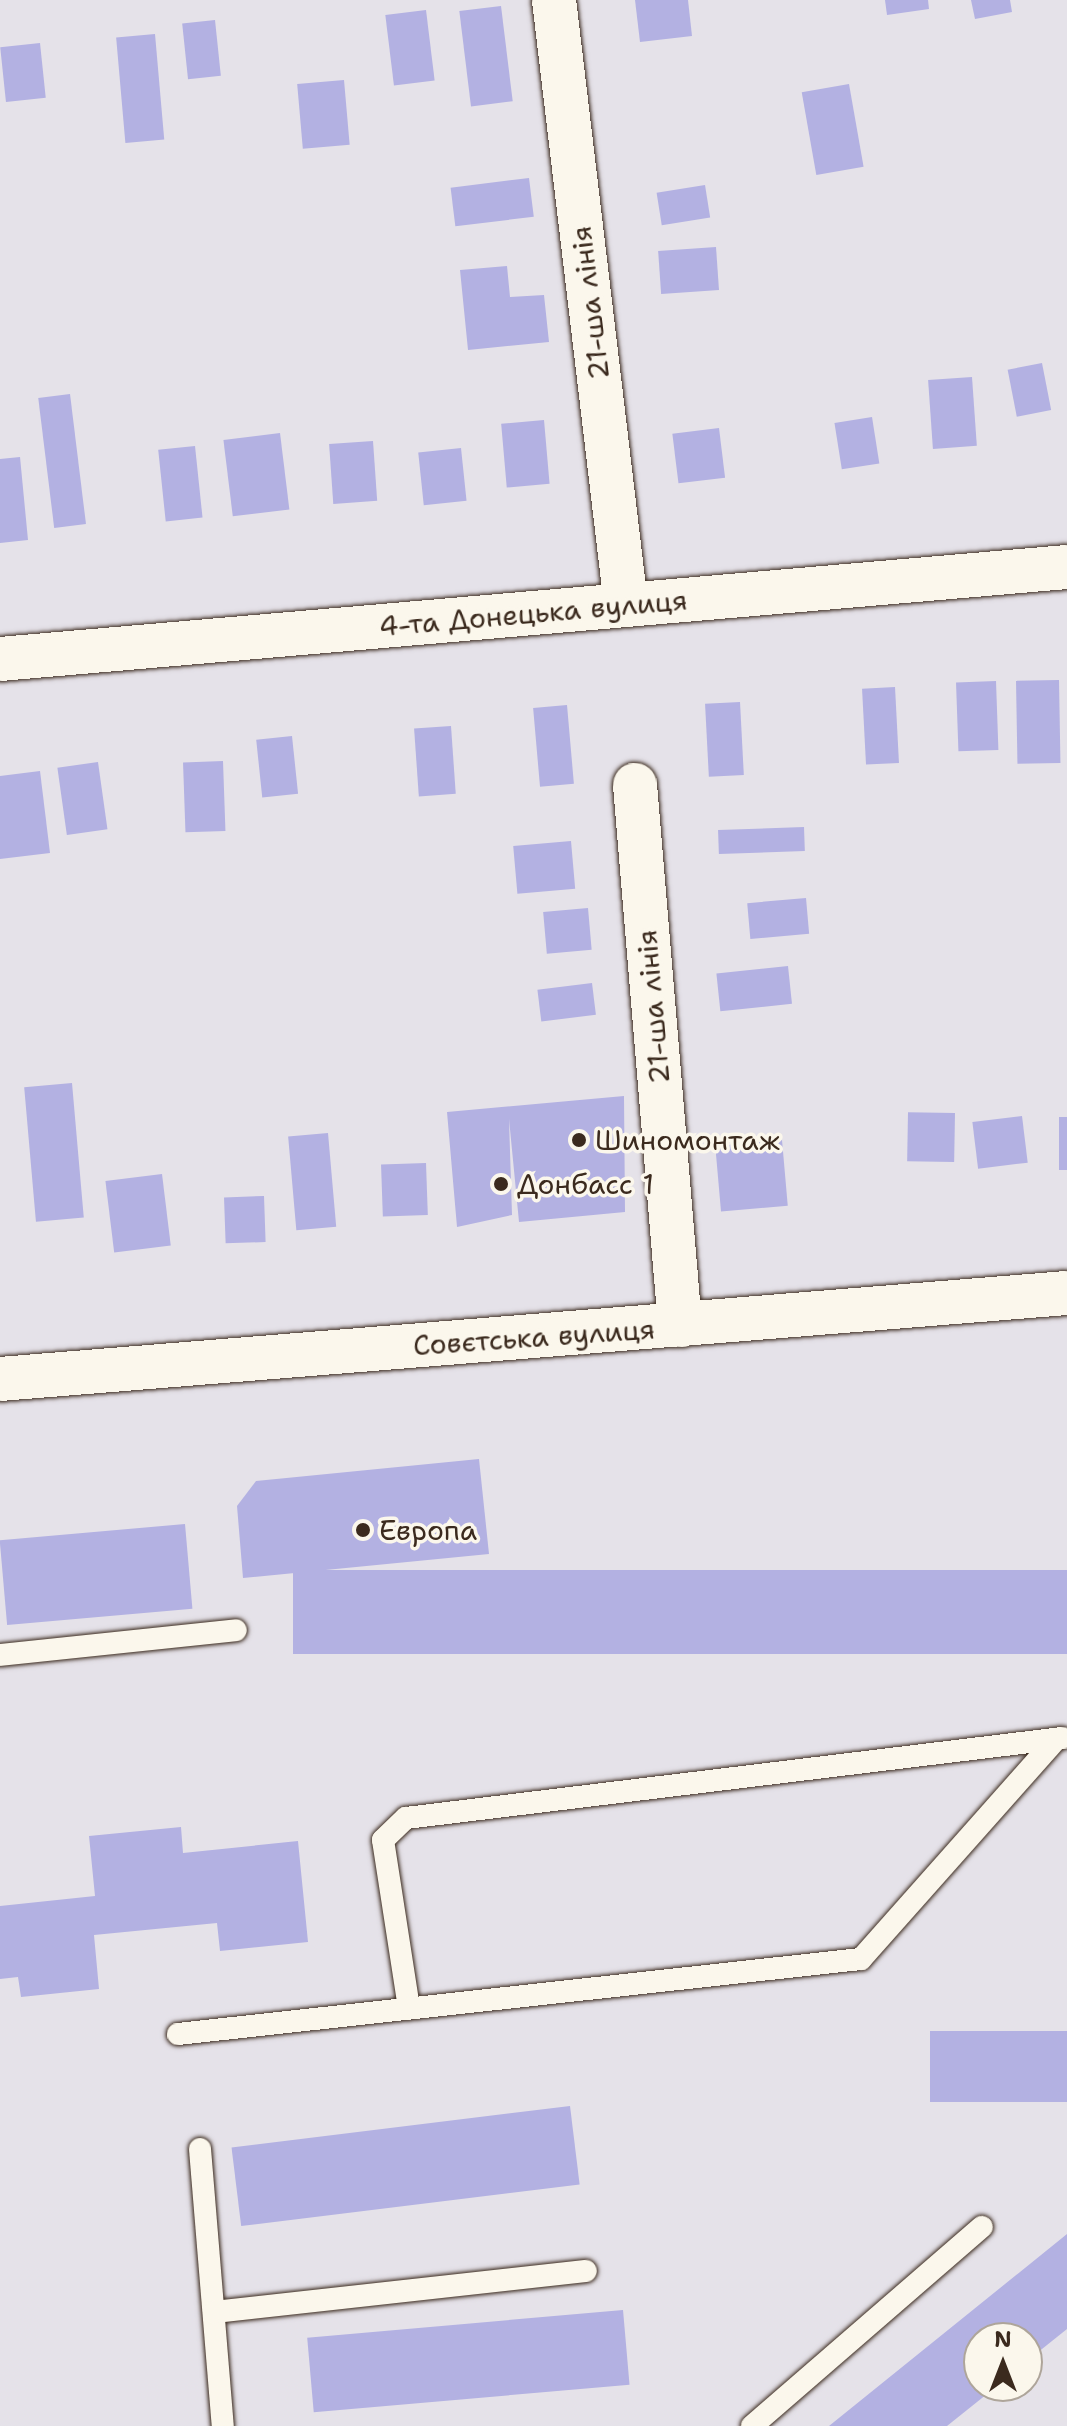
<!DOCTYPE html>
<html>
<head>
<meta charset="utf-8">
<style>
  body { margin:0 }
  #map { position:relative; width:1067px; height:2426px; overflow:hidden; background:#e5e2e9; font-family:"Shantell Sans",sans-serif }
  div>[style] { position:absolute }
  .building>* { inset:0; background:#b3b1e2; transform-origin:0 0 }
  .roads { filter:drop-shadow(0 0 2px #3b2a1e) drop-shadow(0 0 2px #3b2a1e) }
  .service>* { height:22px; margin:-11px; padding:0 11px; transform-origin:11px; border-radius:11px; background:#fbf7ec }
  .minor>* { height:44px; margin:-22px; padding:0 22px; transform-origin:22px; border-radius:22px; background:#fbf7ec }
  .primary>* { height:44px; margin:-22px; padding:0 22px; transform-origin:22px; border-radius:22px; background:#fbf7ec }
  .dots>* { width:22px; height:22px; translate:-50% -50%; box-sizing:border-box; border:4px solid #fbf7ec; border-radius:50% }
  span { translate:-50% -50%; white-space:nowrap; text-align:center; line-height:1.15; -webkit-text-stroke:7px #fbf7ec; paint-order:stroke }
  .street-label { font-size:28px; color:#3b2a1e }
  .poi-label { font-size:28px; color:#3b2a1e }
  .left { translate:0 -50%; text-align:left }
  .north { position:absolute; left:963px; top:2322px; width:80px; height:80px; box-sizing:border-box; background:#fbf7ec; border:2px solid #aea59a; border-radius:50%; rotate:0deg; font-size:22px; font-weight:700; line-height:32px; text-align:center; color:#3b2a1e }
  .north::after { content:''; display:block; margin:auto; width:28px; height:36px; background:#3b2a1e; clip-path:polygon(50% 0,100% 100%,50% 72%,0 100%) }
</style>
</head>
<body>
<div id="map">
  <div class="building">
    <i style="clip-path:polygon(635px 0,688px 0,692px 36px,640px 42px)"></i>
    <i style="clip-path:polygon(885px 0,928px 0,929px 9px,887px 15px)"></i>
    <i style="clip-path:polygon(971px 0,1010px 0,1012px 12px,975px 19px)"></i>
    <i style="left:501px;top:6px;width:96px;height:42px;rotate:83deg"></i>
    <i style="left:426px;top:10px;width:71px;height:41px;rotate:83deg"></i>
    <i style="left:215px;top:20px;width:56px;height:33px;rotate:84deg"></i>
    <i style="left:155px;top:34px;width:106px;height:39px;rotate:85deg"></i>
    <i style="left:40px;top:43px;width:55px;height:40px;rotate:84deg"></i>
    <i style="left:344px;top:80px;width:65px;height:47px;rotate:85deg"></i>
    <i style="left:849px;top:84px;width:84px;height:48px;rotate:80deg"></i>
    <i style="left:529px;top:178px;width:39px;height:79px;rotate:83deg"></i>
    <i style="left:705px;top:185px;width:33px;height:49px;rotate:81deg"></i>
    <i style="left:716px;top:247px;width:43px;height:58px;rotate:86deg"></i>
    <i style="clip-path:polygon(507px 266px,510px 297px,544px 295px,549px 342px,468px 350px,460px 270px)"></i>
    <i style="left:1042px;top:363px;width:48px;height:35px;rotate:79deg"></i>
    <i style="left:972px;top:377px;width:69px;height:44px;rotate:86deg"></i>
    <i style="left:70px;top:394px;width:131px;height:32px;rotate:83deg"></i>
    <i style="left:872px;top:417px;width:47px;height:38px;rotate:81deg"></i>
    <i style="left:544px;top:420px;width:64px;height:43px;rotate:85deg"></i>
    <i style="left:719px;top:428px;width:50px;height:47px;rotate:83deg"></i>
    <i style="left:280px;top:433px;width:77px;height:57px;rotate:83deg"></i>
    <i style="left:373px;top:441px;width:60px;height:44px;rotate:86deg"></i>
    <i style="left:195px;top:446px;width:72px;height:37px;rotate:84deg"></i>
    <i style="left:461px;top:448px;width:53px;height:43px;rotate:84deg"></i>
    <i style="clip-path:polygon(20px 457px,28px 540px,0 543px,0 459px)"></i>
    <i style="left:1059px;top:680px;width:83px;height:43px;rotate:89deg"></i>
    <i style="left:996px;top:681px;width:69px;height:40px;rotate:88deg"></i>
    <i style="left:895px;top:687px;width:76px;height:33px;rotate:87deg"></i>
    <i style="left:740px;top:702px;width:73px;height:35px;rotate:87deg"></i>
    <i style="left:567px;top:705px;width:79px;height:34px;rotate:85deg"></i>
    <i style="left:451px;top:726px;width:68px;height:37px;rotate:86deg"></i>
    <i style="left:292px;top:736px;width:58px;height:36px;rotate:84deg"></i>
    <i style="left:223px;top:761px;width:70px;height:40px;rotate:88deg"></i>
    <i style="left:98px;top:762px;width:68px;height:41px;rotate:82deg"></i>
    <i style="clip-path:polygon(40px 771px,50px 853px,0 859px,0 776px)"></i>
    <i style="left:804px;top:827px;width:24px;height:86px;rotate:88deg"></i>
    <i style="left:571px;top:841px;width:48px;height:58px;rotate:85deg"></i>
    <i style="left:806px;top:898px;width:36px;height:59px;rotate:85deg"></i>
    <i style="left:588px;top:908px;width:42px;height:45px;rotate:85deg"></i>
    <i style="left:788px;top:966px;width:38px;height:72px;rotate:84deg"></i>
    <i style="left:592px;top:983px;width:32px;height:55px;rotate:83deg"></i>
    <i style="left:72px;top:1083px;width:135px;height:48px;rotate:85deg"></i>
    <i style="clip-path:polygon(624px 1096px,625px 1212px,519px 1222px,509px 1119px,512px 1215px,457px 1227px,447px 1112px)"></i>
    <i style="left:955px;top:1113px;width:49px;height:47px;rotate:91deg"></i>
    <i style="left:1022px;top:1116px;width:47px;height:50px;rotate:83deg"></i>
    <i style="left:1059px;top:1117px;width:8px;height:53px"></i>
    <i style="left:328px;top:1133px;width:94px;height:40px;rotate:85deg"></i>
    <i style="left:782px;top:1140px;width:66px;height:67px;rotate:85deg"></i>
    <i style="left:426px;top:1163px;width:52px;height:45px;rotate:88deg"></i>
    <i style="left:162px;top:1174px;width:72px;height:57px;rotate:83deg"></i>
    <i style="left:264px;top:1196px;width:46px;height:40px;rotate:88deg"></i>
    <i style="clip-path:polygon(479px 1459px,489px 1554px,243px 1578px,237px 1506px,256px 1481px)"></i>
    <i style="left:185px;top:1524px;width:85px;height:186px;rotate:85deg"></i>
    <i style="left:1067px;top:1570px;width:84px;height:774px;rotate:90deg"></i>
    <i style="clip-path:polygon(181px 1827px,183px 1853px,298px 1841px,308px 1942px,220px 1951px,217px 1923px,94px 1935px,99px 1989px,21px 1997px,18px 1977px,0 1979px,0 1906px,95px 1896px,89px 1836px)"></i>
    <i style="left:1067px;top:2031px;width:71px;height:137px;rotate:90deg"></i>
    <i style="left:570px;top:2106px;width:79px;height:341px;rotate:83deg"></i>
    <i style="clip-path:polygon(1067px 2234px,1067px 2329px,1027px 2361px,1027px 2338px,979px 2338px,979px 2386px,997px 2386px,947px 2426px,829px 2426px)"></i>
    <i style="left:623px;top:2310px;width:75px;height:317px;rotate:85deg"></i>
  </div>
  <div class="roads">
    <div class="service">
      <i style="left:0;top:1655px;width:237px;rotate:-6deg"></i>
      <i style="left:409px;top:2008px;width:170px;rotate:-98.8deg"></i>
      <i style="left:383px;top:1840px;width:32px;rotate:-44deg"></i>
      <i style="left:406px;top:1818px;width:661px;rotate:-6.95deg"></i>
      <i style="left:178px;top:2034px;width:687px;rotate:-6.27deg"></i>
      <i style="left:861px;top:1959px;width:294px;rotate:-48.4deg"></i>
      <i style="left:200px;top:2149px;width:278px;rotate:85.3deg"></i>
      <i style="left:214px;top:2312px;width:374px;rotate:-6.3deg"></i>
      <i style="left:752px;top:2426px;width:304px;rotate:-40.9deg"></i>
    </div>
    <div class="minor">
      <i style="left:554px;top:0;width:609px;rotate:83.21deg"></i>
      <i style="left:0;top:659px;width:1071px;rotate:-4.93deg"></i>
      <i style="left:635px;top:785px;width:542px;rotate:85.24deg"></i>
    </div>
    <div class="primary">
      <i style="left:0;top:1379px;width:1070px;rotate:-4.61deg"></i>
    </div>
  </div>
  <div class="dots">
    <i style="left:579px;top:1140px;background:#3b2a1e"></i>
    <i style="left:501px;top:1184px;background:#3b2a1e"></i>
    <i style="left:363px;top:1530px;background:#3b2a1e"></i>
  </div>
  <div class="street-label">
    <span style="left:590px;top:303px;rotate:-97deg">21-ша лінія</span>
    <span style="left:533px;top:613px;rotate:-5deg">4-та Донецька вулиця</span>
    <span style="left:653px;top:1007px;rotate:-95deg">21-ша лінія</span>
    <span style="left:534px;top:1337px;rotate:-4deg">Совєтська вулиця</span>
  </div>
  <div class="poi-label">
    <span class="left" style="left:595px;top:1140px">Шиномонтаж</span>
    <span class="left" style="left:517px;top:1184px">Донбасс 1</span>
    <span class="left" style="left:379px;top:1530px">Европа</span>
  </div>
  <div class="north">N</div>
</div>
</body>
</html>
